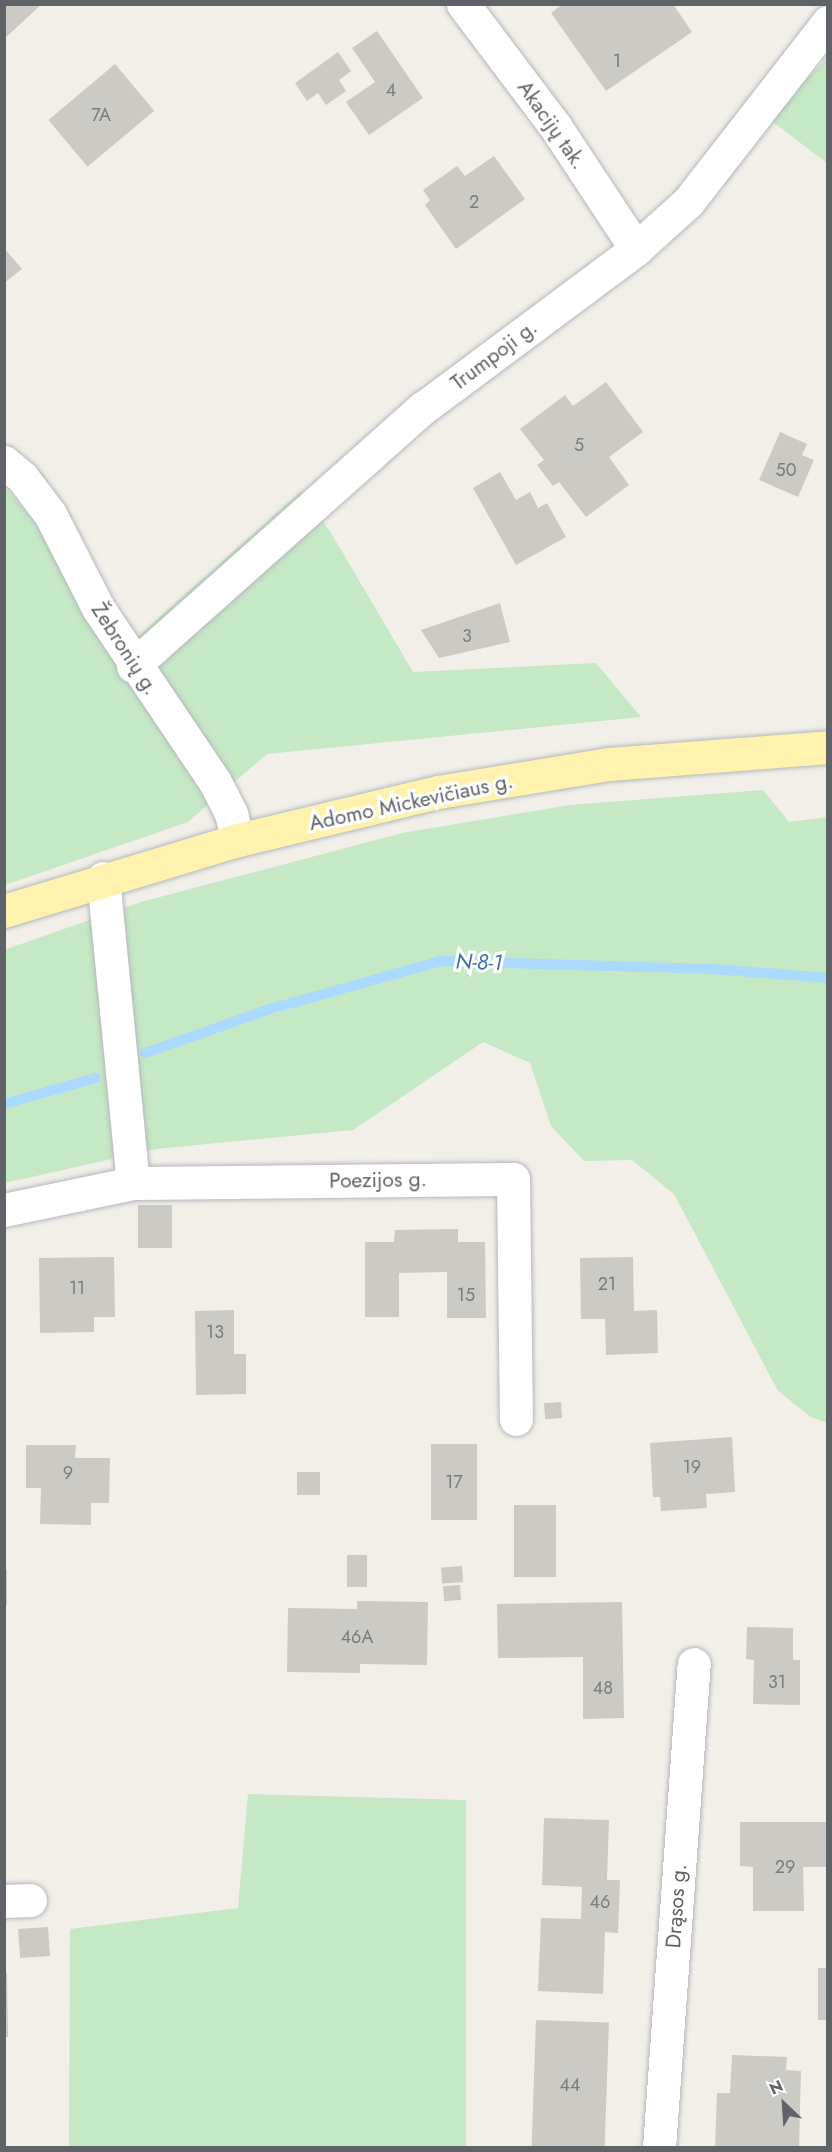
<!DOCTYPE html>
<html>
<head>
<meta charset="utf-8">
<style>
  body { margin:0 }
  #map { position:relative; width:832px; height:2152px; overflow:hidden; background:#f1efe8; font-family:Jost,sans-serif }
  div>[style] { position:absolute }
  .green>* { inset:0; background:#c5e8c5 }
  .stream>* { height:10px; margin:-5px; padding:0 5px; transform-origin:5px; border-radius:5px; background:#aadaff }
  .building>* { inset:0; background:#cccac5; transform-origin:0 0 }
  .roads { filter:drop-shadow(0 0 2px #b5b8bc) drop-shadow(0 0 2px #b5b8bc) }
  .minor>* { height:33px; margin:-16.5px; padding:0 16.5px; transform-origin:16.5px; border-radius:16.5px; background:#fff }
  .major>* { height:33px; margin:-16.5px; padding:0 16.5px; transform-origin:16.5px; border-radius:16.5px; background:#fff2af }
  span { translate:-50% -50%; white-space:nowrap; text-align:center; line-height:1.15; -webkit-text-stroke:6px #fff; paint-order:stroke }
  .number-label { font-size:18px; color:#7a7d7f }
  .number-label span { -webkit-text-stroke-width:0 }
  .street-label { font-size:21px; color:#5f6368 }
  .water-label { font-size:22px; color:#4174aa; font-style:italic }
  .frame { position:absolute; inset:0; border:6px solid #5f6368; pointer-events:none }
  .north { position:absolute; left:754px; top:2074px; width:60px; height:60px; -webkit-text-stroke:4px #fff; paint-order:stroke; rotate:335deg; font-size:16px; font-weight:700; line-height:24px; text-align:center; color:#5f6368 }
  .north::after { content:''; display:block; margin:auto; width:21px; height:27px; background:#5f6368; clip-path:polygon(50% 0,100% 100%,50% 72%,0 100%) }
</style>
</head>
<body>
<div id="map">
  <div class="green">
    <i style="clip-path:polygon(827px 58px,827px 163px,769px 119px)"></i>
    <i style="clip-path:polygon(4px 487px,137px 637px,301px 491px,331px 533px,413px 672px,596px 663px,641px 717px,267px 754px,188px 822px,5px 885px)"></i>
    <i style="clip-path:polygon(763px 790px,789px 822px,827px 817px,827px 1423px,811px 1417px,778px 1391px,674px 1194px,632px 1160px,584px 1161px,551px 1126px,530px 1063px,483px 1042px,353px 1130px,156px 1149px,5px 1183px,4px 950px,141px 902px,402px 833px,570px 805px)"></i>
    <i style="clip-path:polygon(248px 1794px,466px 1800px,466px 2147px,69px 2147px,70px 1929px,238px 1908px)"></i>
  </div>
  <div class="stream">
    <i style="left:145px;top:1053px;width:133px;rotate:-19.4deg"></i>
    <i style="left:270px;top:1009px;width:178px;rotate:-15.7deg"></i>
    <i style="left:441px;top:961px;width:271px;rotate:1.7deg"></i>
    <i style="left:712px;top:969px;width:116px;rotate:4.4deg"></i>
    <i style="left:4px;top:1104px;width:95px;rotate:-15.9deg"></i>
  </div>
  <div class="building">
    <i style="clip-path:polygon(4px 4px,42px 4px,4px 39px)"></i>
    <i style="clip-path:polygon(563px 4px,673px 4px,692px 32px,606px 91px,551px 13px)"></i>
    <i style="clip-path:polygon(377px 31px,423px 98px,369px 135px,346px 102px,375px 82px,352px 48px)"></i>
    <i style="clip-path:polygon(338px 52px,351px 71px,339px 80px,346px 91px,326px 105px,318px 93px,307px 101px,295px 83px)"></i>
    <i style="left:115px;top:64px;width:61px;height:87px;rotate:50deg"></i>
    <i style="clip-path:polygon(494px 156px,525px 199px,456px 249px,425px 205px,430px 200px,423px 190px,457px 166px,465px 176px)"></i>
    <i style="clip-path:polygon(4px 248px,22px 269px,4px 283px)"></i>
    <i style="clip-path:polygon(606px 382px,643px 432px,609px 457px,629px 485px,586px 517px,559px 482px,553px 486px,537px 465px,544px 460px,520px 429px,565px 395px,573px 406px)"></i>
    <i style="clip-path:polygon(780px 432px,807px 444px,802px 455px,814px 460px,798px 497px,759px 480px)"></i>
    <i style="clip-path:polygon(500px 472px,516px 500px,530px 492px,538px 508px,547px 503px,566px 537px,516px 565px,473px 488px)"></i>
    <i style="clip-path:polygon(500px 603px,510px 642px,439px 658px,421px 630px)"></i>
    <i style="left:138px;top:1205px;width:34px;height:43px"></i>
    <i style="clip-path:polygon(458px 1229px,458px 1242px,485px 1242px,486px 1318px,447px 1318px,447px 1272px,399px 1273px,399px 1317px,365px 1317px,365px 1242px,394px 1242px,395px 1230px)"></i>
    <i style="clip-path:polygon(114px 1257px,115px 1317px,94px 1317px,94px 1332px,40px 1333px,39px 1258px)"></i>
    <i style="clip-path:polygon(633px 1257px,634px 1311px,657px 1310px,658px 1353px,606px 1355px,605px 1319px,581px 1319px,580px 1258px)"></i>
    <i style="clip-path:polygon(234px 1310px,234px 1354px,246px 1354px,246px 1394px,196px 1395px,195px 1311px)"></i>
    <i style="left:561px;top:1402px;width:16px;height:17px;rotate:86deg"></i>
    <i style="clip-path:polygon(732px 1437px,735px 1492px,706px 1494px,707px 1508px,661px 1511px,660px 1497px,653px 1497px,650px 1443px)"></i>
    <i style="left:431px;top:1444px;width:46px;height:76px"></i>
    <i style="clip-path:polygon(26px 1445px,76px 1445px,75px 1458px,110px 1458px,109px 1503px,91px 1503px,91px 1525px,40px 1524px,41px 1488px,26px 1488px)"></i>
    <i style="left:320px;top:1472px;width:23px;height:23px;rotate:90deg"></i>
    <i style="left:514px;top:1505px;width:42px;height:72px"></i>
    <i style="left:347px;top:1555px;width:20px;height:32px"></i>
    <i style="left:462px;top:1566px;width:16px;height:21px;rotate:86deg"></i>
    <i style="left:4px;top:1570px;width:3px;height:35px"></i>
    <i style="left:460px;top:1585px;width:15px;height:17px;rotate:86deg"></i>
    <i style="clip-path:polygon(357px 1601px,428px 1602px,427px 1665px,360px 1664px,360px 1673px,287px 1672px,288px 1608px,357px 1609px)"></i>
    <i style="clip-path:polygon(622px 1602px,624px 1718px,583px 1719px,583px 1657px,498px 1658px,497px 1604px)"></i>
    <i style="clip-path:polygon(747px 1627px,793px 1628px,793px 1660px,800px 1660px,800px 1705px,753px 1704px,754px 1660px,746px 1659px)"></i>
    <i style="clip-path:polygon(544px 1818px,609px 1820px,607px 1880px,620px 1880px,618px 1933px,605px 1932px,603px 1994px,538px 1991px,541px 1918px,581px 1919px,582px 1887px,542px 1885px)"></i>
    <i style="clip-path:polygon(740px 1822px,828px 1822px,828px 1867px,803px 1867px,804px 1911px,753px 1911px,753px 1867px,740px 1866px)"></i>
    <i style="left:48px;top:1927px;width:29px;height:30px;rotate:86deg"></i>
    <i style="left:818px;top:1968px;width:10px;height:52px"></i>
    <i style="clip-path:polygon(4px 1973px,7px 1973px,8px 2037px,4px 2037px)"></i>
    <i style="left:536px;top:2020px;width:73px;height:128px;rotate:2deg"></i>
    <i style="clip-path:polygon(732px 2055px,787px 2057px,786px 2070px,801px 2071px,799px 2148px,715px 2148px,717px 2093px,730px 2093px)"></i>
  </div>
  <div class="roads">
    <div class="minor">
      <i style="left:463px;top:4px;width:153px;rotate:53deg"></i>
      <i style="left:555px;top:126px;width:147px;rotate:56.6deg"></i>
      <i style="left:4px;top:462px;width:23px;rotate:40deg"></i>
      <i style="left:22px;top:477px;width:46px;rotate:52.9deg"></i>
      <i style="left:50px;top:514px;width:106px;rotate:62.9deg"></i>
      <i style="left:98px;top:608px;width:210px;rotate:56.1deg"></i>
      <i style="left:215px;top:782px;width:36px;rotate:63deg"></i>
      <i style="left:231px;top:814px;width:27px;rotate:75deg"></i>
      <i style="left:133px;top:666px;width:388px;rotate:-41.7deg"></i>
      <i style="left:423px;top:408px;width:266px;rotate:-36.7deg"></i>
      <i style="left:636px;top:249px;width:70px;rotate:-42.1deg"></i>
      <i style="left:688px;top:202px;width:228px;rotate:-52.1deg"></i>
      <i style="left:103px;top:878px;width:306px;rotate:84.4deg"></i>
      <i style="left:4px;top:1210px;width:132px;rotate:-11.8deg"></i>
      <i style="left:133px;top:1183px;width:380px;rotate:-0.6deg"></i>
      <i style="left:513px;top:1179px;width:240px;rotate:89.3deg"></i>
      <i style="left:4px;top:1901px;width:26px;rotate:-2deg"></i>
      <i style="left:659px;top:2148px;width:485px;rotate:-85.9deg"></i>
    </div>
    <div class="major">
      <i style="left:4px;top:911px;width:245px;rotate:-16.9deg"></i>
      <i style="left:238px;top:840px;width:206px;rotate:-13.5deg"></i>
      <i style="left:438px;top:792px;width:173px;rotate:-9.3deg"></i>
      <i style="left:609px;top:764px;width:220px;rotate:-4.4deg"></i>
    </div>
  </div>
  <div class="number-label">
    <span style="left:617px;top:61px">1</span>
    <span style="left:391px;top:90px">4</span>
    <span style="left:101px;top:115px">7A</span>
    <span style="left:474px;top:202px">2</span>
    <span style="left:579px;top:445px">5</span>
    <span style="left:786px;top:470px">50</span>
    <span style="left:467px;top:636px">3</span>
    <span style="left:607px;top:1284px">21</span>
    <span style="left:77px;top:1288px">11</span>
    <span style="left:466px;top:1295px">15</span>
    <span style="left:215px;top:1332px">13</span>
    <span style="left:692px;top:1467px">19</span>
    <span style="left:68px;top:1473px">9</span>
    <span style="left:454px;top:1482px">17</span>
    <span style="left:357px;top:1637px">46A</span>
    <span style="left:777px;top:1682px">31</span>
    <span style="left:603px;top:1688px">48</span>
    <span style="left:785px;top:1867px">29</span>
    <span style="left:600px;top:1902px">46</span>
    <span style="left:570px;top:2085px">44</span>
  </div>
  <div class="street-label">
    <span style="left:552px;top:125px;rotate:55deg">Akacijų tak.</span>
    <span style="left:494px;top:355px;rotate:-37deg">Trumpoji g.</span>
    <span style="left:125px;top:649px;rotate:57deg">Žebronių g.</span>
    <span style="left:411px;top:802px;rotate:-12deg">Adomo Mickevičiaus g.</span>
    <span style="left:378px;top:1180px;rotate:-1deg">Poezijos g.</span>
    <span style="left:676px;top:1906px;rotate:-86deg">Drąsos g.</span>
  </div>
  <div class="water-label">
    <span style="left:479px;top:962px;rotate:2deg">N-8-1</span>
  </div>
  <div class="frame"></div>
  <div class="north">N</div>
</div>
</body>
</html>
